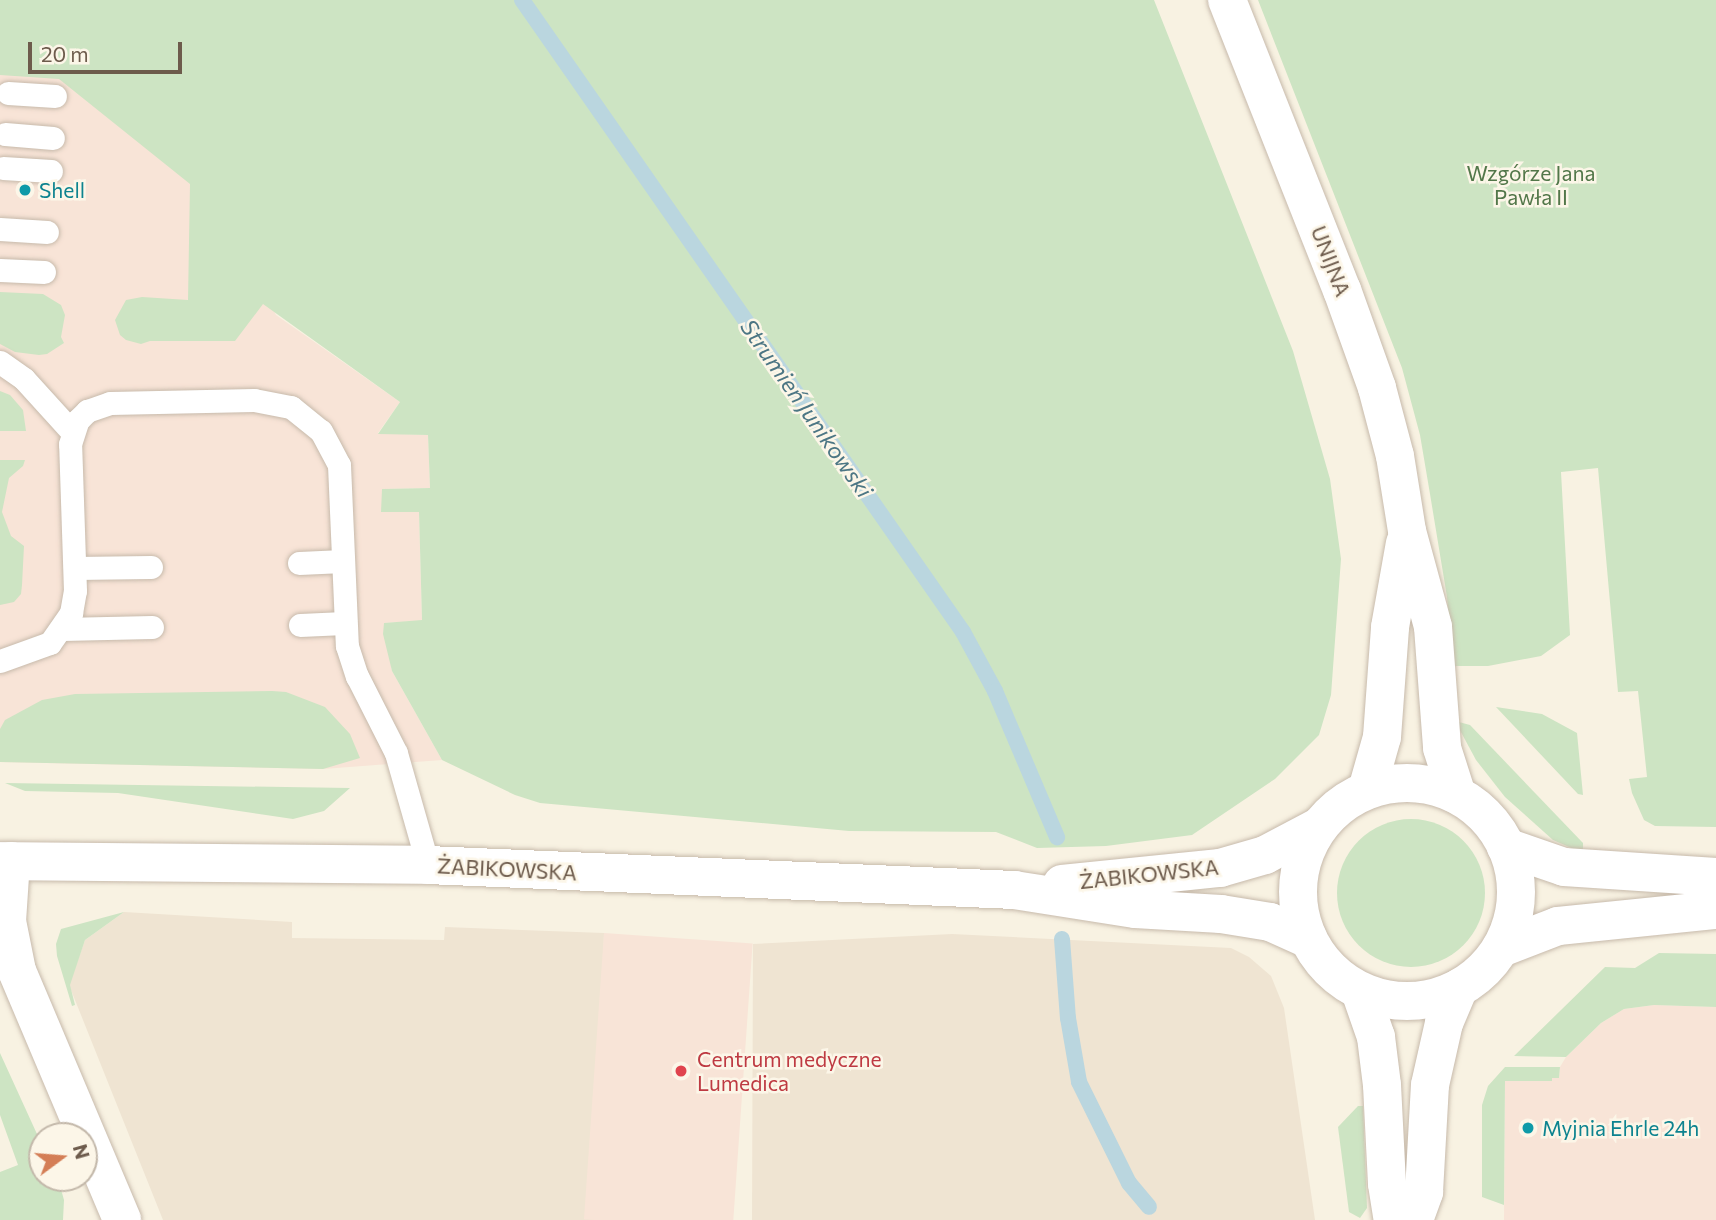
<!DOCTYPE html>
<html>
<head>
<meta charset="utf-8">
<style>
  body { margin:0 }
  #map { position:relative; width:1716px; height:1220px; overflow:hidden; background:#f8f2e2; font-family:Commissioner,sans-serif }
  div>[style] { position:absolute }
  .residential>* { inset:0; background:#efe4d2 }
  .commercial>* { inset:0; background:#f8e4d7; transform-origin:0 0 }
  .green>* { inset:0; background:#cde4c3 }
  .round { border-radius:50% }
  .stream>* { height:16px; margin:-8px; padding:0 8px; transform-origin:8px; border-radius:8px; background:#bad6df }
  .roads { filter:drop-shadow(0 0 2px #c7baab) drop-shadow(0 0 2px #c7baab) }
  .lane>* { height:23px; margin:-11.5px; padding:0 11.5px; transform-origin:11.5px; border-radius:11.5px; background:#fff }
  .street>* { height:38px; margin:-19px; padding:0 19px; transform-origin:19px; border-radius:19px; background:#fff }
  .secondary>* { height:38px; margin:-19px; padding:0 19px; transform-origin:19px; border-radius:19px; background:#fff }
  .secondary>.ring { margin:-19px; padding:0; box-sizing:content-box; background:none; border:38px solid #fff; border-radius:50% }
  .dots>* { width:19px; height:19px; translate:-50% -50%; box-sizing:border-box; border:4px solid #fcf6e8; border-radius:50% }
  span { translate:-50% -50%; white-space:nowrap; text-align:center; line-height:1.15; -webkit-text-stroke:5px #fcf6e8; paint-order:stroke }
  .park-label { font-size:21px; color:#527749 }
  .culture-label { font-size:21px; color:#0d838f }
  .left { translate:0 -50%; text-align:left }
  .street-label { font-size:21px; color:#6d5b4c }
  .health-label { font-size:21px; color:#be3a42 }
  .water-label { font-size:23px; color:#4c7684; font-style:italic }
  .north { position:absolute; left:28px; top:1122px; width:70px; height:70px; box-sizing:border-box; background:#fcf6e8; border:2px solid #c3b8aa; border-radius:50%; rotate:74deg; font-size:19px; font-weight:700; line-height:28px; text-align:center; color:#6d5b4c }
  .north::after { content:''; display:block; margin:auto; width:24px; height:32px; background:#d47e56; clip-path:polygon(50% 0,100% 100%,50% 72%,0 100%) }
  .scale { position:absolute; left:28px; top:42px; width:154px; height:32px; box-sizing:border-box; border:4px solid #6d5b4c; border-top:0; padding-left:9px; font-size:21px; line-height:24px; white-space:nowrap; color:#6d5b4c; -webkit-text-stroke:5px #fcf6e8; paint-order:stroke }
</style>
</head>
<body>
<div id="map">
  <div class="residential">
    <i style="clip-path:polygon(124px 912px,292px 922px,292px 938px,444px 940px,445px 927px,604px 933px,598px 1220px,163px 1220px,69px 985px,85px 940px)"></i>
    <i style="clip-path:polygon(952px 934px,1231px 948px,1249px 957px,1271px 976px,1284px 1008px,1315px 1220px,752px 1220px,753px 944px)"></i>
  </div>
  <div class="commercial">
    <i style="clip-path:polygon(0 6px,211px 184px,276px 315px,400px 402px,378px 433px,428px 435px,430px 488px,382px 489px,419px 512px,422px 621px,384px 623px,392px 671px,442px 760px,323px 769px,0 762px)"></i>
    <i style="left:604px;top:933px;width:149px;height:287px;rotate:4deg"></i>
    <i style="clip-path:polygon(1654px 1005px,1716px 1007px,1716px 1220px,1504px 1220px,1505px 1081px,1552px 1081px,1552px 1078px,1559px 1078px,1560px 1067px,1566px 1057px,1601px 1023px,1624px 1009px)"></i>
  </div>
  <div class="green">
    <i style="clip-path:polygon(0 0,1154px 0,1293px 351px,1330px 479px,1341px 559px,1331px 695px,1319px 735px,1275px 779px,1192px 835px,1106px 846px,1037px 848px,996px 832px,849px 831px,540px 803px,515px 795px,442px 760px,392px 671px,383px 634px,384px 623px,422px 620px,419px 512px,381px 512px,382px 489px,430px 488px,428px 435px,378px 434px,400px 402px,263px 304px,235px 341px,150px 341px,141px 344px,126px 340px,120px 335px,115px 320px,126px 300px,142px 297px,188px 300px,190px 184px,59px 79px,0 75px)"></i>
    <i style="clip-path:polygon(1258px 0,1716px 0,1716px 827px,1655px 826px,1644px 820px,1632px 793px,1629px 779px,1647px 777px,1638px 691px,1618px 692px,1598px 468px,1561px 472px,1570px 635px,1541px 656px,1488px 666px,1453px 666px,1447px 597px,1430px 494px,1420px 435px,1402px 368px)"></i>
    <i style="clip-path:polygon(0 292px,43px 294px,61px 305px,65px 315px,61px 337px,64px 343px,47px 354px,39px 355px,15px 352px,0 344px)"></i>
    <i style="clip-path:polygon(0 391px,10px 395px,23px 410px,26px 431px,0 431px)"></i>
    <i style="clip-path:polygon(0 460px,25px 460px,23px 466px,9px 478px,2px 512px,11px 536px,24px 546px,22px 585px,21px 594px,14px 602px,0 605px)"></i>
    <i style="clip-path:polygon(272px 691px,286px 692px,325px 707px,350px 734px,360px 758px,323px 769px,0 762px,0 729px,5px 720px,42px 700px,75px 694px)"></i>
    <i style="clip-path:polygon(1496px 707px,1542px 714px,1577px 733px,1583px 795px,1578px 794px)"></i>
    <i style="clip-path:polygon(1455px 721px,1470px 725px,1583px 843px,1583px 853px,1553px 840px,1505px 797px,1476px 760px)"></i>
    <i style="clip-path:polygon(5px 783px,350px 788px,324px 811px,293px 819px,118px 793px,25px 791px)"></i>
    <i class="round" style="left:1337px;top:819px;width:148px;height:148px"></i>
    <i style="clip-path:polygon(124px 912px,85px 940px,70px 985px,75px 1005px,72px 1006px,57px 956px,56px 944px,61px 929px)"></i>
    <i style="clip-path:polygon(1659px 953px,1716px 954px,1716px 1007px,1654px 1005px,1624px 1009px,1601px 1023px,1566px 1057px,1514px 1056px,1605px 967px,1635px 968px)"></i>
    <i style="clip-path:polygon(0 1053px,42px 1145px,42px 1178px,57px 1178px,59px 1182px,64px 1200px,63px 1220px,0 1220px,0 1172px,18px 1165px,0 1115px)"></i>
    <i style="clip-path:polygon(1505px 1067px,1560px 1067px,1559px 1078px,1552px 1078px,1552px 1081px,1505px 1081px,1504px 1205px,1482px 1197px,1482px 1105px,1488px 1086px)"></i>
    <i style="clip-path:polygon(1358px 1106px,1363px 1106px,1367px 1208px,1360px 1218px,1349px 1212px,1338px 1127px)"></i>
  </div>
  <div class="stream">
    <i style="left:522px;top:0;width:771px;rotate:55.09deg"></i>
    <i style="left:963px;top:632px;width:67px;rotate:61.5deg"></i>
    <i style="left:995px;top:691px;width:159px;rotate:67deg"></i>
    <i style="left:1062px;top:939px;width:79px;rotate:85.7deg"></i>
    <i style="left:1068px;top:1018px;width:65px;rotate:80.2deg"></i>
    <i style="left:1079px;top:1082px;width:113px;rotate:63.7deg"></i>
    <i style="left:1129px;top:1183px;width:31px;rotate:50deg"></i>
  </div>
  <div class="roads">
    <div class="lane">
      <i style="left:8px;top:93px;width:47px;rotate:3.7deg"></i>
      <i style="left:5px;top:134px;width:48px;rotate:4.8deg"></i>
      <i style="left:3px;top:168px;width:48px;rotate:3.6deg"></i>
      <i style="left:0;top:229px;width:47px;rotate:3.7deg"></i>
      <i style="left:0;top:270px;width:44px;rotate:2.6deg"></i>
      <i style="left:0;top:362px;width:29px;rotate:35deg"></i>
      <i style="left:24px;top:379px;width:72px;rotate:47.8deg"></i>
      <i style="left:299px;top:563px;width:44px;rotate:-2.6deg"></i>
      <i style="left:75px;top:568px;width:76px;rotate:-0.8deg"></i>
      <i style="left:300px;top:625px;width:44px;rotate:-2.6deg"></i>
      <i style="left:62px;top:629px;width:90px;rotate:-1.3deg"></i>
      <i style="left:0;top:661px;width:53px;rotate:-19.8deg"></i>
      <i style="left:50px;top:643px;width:37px;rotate:-55deg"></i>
      <i style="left:71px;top:613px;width:22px;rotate:-80deg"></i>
      <i style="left:75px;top:591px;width:147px;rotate:-91.9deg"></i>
      <i style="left:70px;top:444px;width:25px;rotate:-72deg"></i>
      <i style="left:78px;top:420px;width:13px;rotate:-45deg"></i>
      <i style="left:87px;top:411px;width:24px;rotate:-19deg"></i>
      <i style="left:110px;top:403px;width:144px;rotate:-1.2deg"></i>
      <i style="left:254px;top:400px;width:38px;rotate:11deg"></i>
      <i style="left:291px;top:407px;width:38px;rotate:39deg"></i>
      <i style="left:321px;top:431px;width:38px;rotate:62deg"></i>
      <i style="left:339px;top:465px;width:181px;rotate:87.5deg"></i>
      <i style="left:347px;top:646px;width:32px;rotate:72deg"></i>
      <i style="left:357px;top:676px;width:86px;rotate:63.1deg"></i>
      <i style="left:396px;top:753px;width:116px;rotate:74.1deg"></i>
    </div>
    <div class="street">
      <i style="left:11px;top:861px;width:60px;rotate:93.8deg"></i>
      <i style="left:7px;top:921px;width:51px;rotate:78.7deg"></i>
      <i style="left:17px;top:971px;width:270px;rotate:67.1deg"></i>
    </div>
    <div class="secondary">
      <i style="left:1227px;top:0;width:312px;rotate:68.4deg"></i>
      <i style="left:1342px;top:290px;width:104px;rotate:70.3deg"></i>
      <i style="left:1377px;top:388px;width:70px;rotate:75.2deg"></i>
      <i style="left:1395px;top:456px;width:76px;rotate:80.9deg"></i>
      <i style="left:1407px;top:531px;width:99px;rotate:74.8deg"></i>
      <i style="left:1433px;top:627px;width:121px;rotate:85.7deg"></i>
      <i style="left:1442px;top:748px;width:49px;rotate:72.3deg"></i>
      <i class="ring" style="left:1298px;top:783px;width:180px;height:180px"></i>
      <i style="left:1367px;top:790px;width:55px;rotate:-74.2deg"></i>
      <i style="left:1382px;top:737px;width:110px;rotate:-85.8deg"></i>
      <i style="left:1390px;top:627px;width:85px;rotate:-79.9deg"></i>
      <i style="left:1506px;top:847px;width:61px;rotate:19deg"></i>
      <i style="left:1564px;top:867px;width:152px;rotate:3.8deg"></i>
      <i style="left:0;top:861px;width:428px;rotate:0.5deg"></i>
      <i style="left:428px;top:865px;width:587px;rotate:2.44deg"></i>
      <i style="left:1014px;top:890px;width:122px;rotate:8.9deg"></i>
      <i style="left:1135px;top:909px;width:86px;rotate:3.3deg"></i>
      <i style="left:1221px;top:914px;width:50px;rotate:9.3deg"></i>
      <i style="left:1270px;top:922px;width:42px;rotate:24.1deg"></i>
      <i style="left:1062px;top:884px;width:159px;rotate:-5.8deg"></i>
      <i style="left:1220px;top:868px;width:47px;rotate:-16.1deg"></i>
      <i style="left:1265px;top:855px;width:60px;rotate:-27.8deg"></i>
      <i style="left:1501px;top:948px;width:61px;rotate:-21.1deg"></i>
      <i style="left:1558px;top:926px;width:159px;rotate:-5.8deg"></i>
      <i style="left:1360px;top:991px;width:49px;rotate:70.8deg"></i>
      <i style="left:1376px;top:1037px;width:48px;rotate:82.9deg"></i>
      <i style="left:1382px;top:1085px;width:99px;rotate:87.1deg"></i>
      <i style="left:1387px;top:1184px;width:36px;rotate:81deg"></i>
      <i style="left:1414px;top:1220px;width:30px;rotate:-70deg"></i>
      <i style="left:1424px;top:1192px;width:107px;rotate:-86.8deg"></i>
      <i style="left:1430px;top:1085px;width:64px;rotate:-77.3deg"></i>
      <i style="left:1444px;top:1023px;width:38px;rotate:-67deg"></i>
    </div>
  </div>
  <div class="dots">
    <i style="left:25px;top:190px;background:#0f9aa8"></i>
    <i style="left:681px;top:1071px;background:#e0444e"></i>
    <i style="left:1528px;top:1128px;background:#0f9aa8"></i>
  </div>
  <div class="park-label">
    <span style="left:1531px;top:185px">Wzgórze Jana<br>Pawła II</span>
  </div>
  <div class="culture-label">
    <span class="left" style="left:39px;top:190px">Shell</span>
    <span class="left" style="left:1542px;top:1128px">Myjnia Ehrle 24h</span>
  </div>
  <div class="street-label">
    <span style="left:1331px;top:261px;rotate:69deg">UNIJNA</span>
    <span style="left:507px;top:869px;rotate:3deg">ŻABIKOWSKA</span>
    <span style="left:1149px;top:874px;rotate:-6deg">ŻABIKOWSKA</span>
  </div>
  <div class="health-label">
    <span class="left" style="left:697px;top:1071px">Centrum medyczne<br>Lumedica</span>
  </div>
  <div class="water-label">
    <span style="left:807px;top:408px;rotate:55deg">Strumień Junikowski</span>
  </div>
  <div class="north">N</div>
  <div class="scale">20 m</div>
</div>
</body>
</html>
